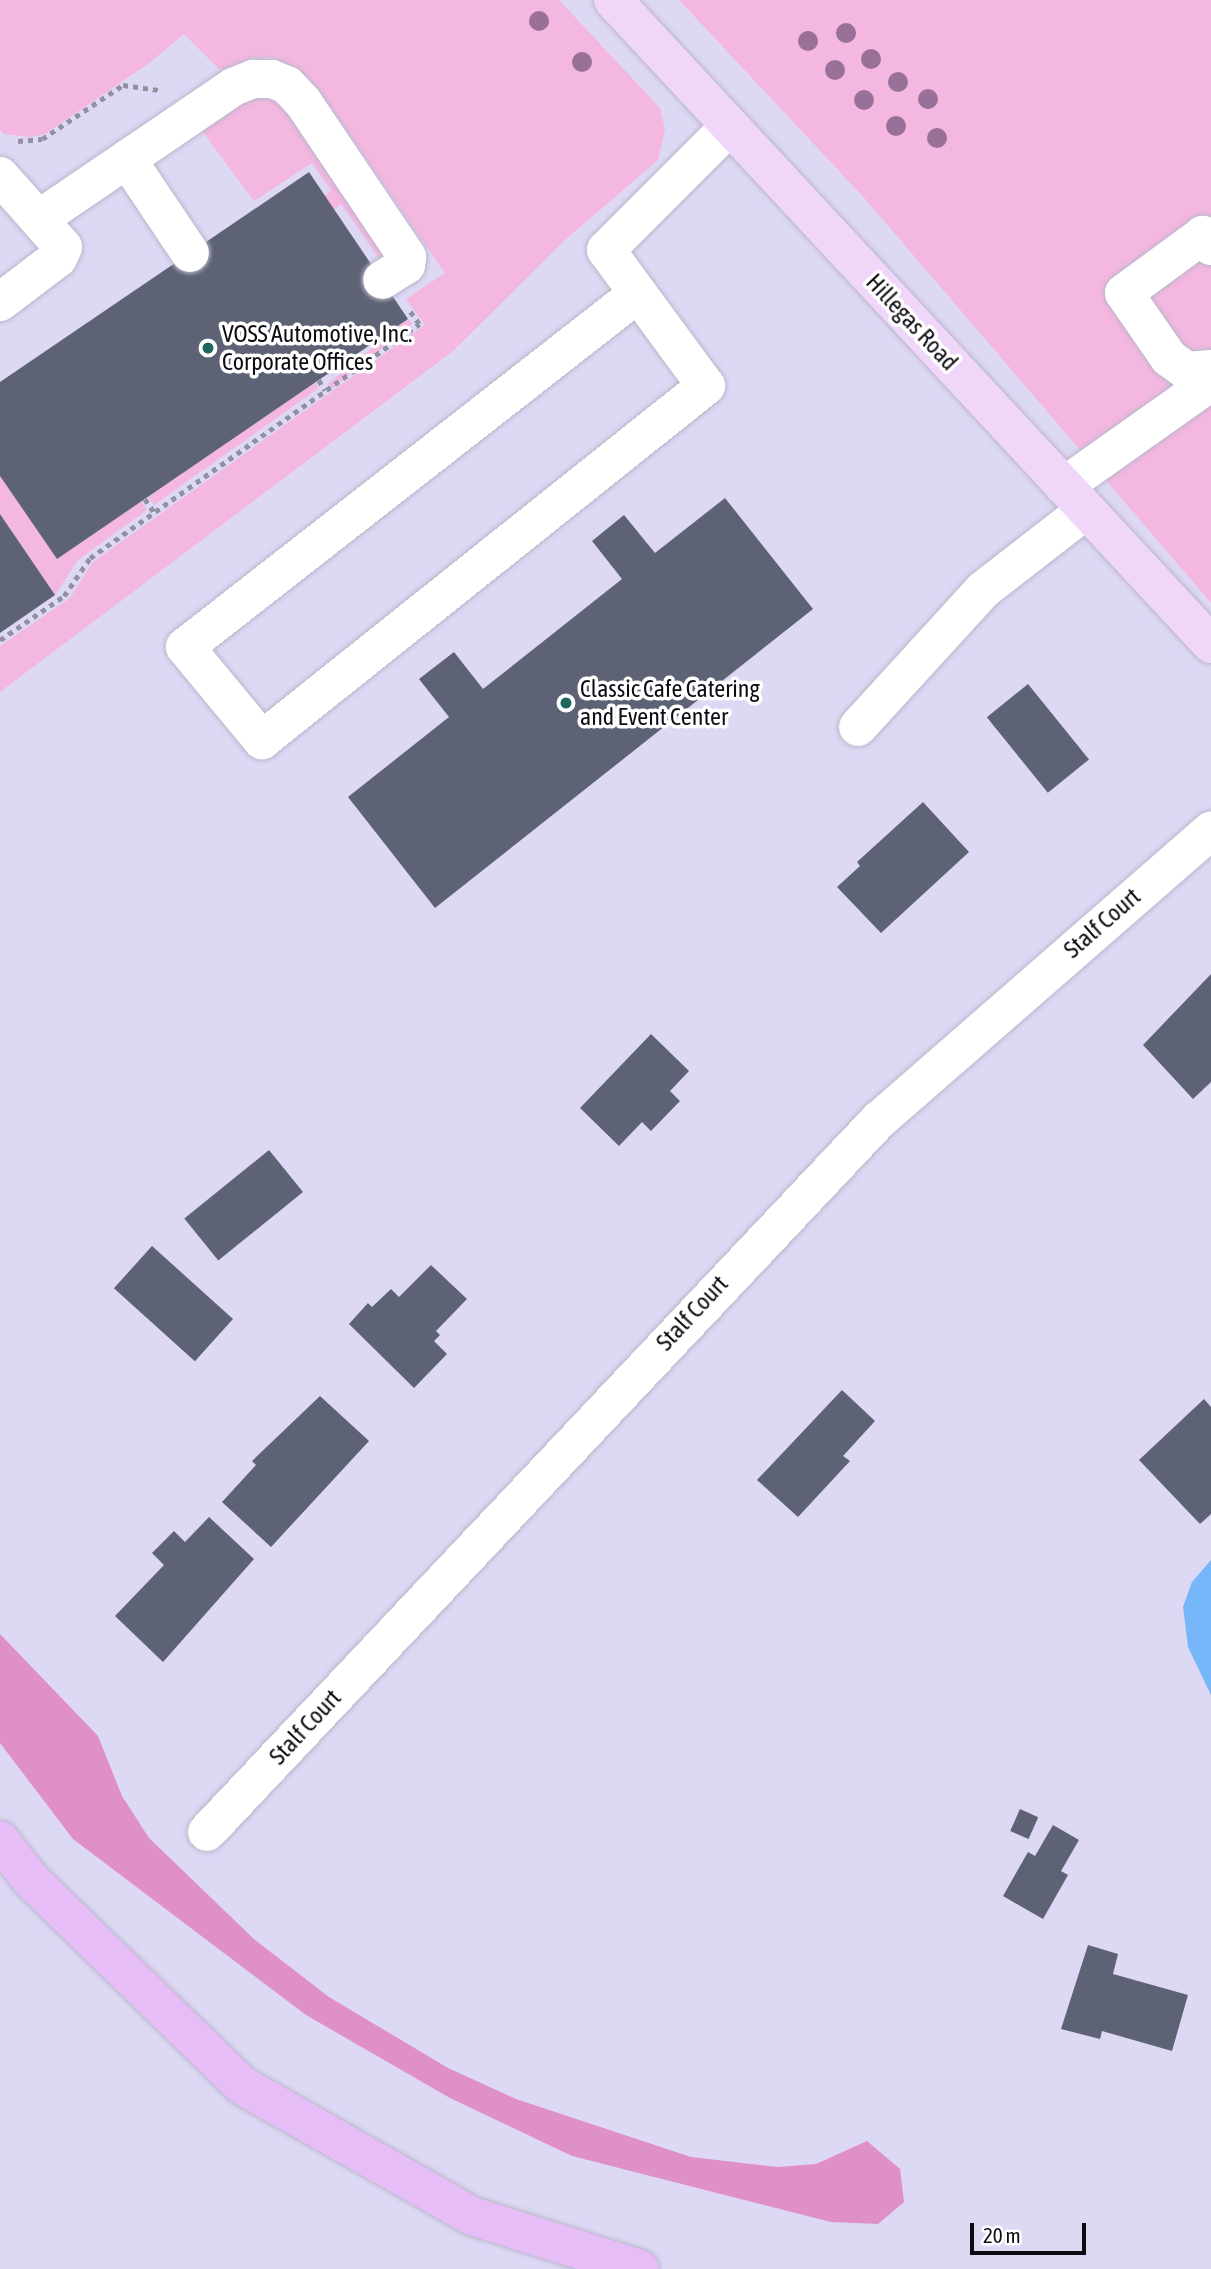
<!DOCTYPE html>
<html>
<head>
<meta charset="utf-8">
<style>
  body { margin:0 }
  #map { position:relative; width:1211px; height:2269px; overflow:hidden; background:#e9e5fa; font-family:"Asap Condensed",sans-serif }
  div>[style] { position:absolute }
  .built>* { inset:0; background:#ddd8f4 }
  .green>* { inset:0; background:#f4b7e0; transform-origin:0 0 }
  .forest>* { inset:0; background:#df90c7 }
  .water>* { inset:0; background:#75b7f9 }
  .building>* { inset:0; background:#5d6374; transform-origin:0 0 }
  .path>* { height:4.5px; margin-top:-2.25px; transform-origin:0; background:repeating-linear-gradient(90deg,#93909f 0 5px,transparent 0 10px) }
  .roads { filter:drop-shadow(0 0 2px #bab6ca) drop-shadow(0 0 2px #bab6ca) }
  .minor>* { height:38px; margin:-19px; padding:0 19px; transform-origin:19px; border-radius:19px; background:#fff }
  .major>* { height:38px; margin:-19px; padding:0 19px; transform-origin:19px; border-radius:19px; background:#f0d7fa }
  .highway>* { height:38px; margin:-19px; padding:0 19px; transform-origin:19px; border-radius:19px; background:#e6bdf6 }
  .trees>* { width:20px; height:20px; margin:-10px; border-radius:50%; background:#997097 }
  .dots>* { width:19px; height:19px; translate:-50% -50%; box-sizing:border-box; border:4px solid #fff; border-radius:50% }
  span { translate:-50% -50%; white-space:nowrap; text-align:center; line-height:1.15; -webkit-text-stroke:7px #fff; paint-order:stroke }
  .street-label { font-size:24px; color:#0d0c13 }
  .poi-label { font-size:24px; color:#0d0c13 }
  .left { translate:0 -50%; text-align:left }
  .scale { position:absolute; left:970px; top:2223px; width:116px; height:32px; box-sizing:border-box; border:4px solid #0d0c13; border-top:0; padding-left:9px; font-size:21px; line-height:24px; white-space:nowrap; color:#0d0c13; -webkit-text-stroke:5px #fff; paint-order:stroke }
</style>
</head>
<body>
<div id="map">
  <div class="built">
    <i style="clip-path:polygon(0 0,679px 0,866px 200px,1211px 603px,1211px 2269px,0 2269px)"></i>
  </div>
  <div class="green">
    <i style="clip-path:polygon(0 0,559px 0,660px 108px,665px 130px,658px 160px,564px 241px,453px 351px,0 692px,0 646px,70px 598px,93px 562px,425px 325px,406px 299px,445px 273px,318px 89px,298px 70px,271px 57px,252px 58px,220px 70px,184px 34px,148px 64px,45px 134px,30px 137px,4px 134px,0 130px)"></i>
    <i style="clip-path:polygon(679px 0,1211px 0,1211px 603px,866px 200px)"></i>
    <i style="clip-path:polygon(254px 95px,281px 102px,387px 254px,379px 258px,341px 204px,334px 210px,325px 196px,331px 190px,312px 163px,254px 201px,202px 131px)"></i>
    <i style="left:408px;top:319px;width:6px;height:103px;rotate:51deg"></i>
    <i style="clip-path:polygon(315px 382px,319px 388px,154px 505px,148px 497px)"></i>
    <i style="clip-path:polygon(0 476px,57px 559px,141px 501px,147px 510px,78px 560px,55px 595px,0 514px)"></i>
  </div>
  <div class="forest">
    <i style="clip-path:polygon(0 1634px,98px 1736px,122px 1796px,149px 1838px,255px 1940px,329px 1997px,448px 2068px,516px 2099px,691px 2157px,778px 2167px,816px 2164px,867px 2141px,900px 2169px,904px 2202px,878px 2224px,831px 2222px,572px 2156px,450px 2098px,306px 2015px,73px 1839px,0 1743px)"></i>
  </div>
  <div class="water">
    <i style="clip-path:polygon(1211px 1560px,1211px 1695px,1188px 1647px,1183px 1607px,1192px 1582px)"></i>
  </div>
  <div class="building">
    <i style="clip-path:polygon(309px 172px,408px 319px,57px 559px,0 476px,0 382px)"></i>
    <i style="clip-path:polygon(725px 498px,813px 609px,435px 908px,348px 797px,449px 717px,419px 679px,454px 652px,483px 689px,622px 579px,592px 541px,624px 515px,655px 553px)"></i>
    <i style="clip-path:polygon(0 514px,55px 595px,0 633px)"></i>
    <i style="left:1028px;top:684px;width:97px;height:53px;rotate:51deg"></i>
    <i style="clip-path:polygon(923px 802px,969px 852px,881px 933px,837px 887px,860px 866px,857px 862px)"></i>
    <i style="clip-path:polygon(1211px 974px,1211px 1082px,1193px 1099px,1143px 1045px)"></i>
    <i style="clip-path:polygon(651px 1034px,689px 1071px,670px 1091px,680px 1101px,651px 1131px,642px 1122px,619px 1146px,580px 1108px)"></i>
    <i style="left:269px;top:1150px;width:54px;height:109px;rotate:51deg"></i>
    <i style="left:152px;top:1246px;width:109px;height:57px;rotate:42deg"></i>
    <i style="clip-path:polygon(431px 1265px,467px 1299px,436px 1331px,440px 1335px,434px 1341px,447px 1354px,414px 1388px,349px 1324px,368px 1303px,372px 1307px,391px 1289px,399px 1297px)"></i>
    <i style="clip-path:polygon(842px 1390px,875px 1421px,843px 1456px,850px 1461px,798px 1517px,757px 1480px)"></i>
    <i style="clip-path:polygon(320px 1396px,369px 1441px,271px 1547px,222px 1502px,256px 1465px,252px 1461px)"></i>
    <i style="clip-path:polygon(1204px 1399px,1211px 1407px,1211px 1514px,1200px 1524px,1139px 1460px)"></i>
    <i style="clip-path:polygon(209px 1517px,254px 1559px,163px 1662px,115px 1616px,164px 1565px,152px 1553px,174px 1531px,185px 1542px)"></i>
    <i style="left:1020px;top:1809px;width:20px;height:24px;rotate:24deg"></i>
    <i style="clip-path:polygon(1053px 1825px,1079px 1840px,1061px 1871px,1068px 1875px,1043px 1919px,1003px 1896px,1028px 1852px,1035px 1856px)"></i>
    <i style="clip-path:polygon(1088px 1945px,1118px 1954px,1113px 1974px,1188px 1995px,1172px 2051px,1102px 2031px,1100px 2039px,1061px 2029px)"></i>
  </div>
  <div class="path">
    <i style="left:18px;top:141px;width:24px;rotate:-5deg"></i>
    <i style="left:42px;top:139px;width:97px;rotate:-33.7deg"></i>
    <i style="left:123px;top:85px;width:37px;rotate:8deg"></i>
    <i style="left:319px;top:380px;width:12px;rotate:59deg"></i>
    <i style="left:145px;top:499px;width:16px;rotate:55deg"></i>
    <i style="left:0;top:640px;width:78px;rotate:-34.5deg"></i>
    <i style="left:64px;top:596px;width:46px;rotate:-55.6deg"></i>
    <i style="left:90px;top:558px;width:404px;rotate:-35.4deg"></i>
    <i style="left:419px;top:324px;width:17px;rotate:-126deg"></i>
  </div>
  <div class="roads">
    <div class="minor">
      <i style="left:127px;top:159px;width:113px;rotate:56.2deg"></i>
      <i style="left:0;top:176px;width:95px;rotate:48.4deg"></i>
      <i style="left:63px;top:247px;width:12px;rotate:114deg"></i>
      <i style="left:58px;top:258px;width:73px;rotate:142.8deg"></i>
      <i style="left:39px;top:219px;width:235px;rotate:-34.2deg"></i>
      <i style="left:233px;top:87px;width:22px;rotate:-22deg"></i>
      <i style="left:253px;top:79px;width:19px"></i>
      <i style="left:272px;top:79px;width:16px;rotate:22deg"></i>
      <i style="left:287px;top:85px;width:23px;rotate:47deg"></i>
      <i style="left:303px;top:102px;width:187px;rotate:56.1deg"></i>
      <i style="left:407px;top:257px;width:8px;rotate:97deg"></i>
      <i style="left:406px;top:265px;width:28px;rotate:148deg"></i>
      <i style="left:1211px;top:246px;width:14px;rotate:-126deg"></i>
      <i style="left:1203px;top:235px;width:98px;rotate:143.7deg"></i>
      <i style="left:1124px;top:293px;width:79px;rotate:55.3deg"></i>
      <i style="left:1169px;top:358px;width:22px;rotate:36deg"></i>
      <i style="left:1187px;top:371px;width:24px;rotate:-5deg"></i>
      <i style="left:636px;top:295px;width:572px;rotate:142.03deg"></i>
      <i style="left:185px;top:647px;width:121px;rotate:50.4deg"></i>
      <i style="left:262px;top:740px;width:568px;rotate:-38.57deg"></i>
      <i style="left:706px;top:386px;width:169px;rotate:-126.3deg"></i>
      <i style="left:606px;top:250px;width:175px;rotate:-45deg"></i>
      <i style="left:1064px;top:486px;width:180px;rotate:-35.3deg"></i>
      <i style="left:858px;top:727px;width:185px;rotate:-47.6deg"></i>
      <i style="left:983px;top:590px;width:130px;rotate:-37.8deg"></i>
      <i style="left:207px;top:1832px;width:978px;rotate:-46.66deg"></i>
      <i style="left:878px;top:1121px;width:442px;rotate:-41.1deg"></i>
    </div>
    <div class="major">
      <i style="left:613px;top:0;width:879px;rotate:47.12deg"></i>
    </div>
    <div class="highway">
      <i style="left:0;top:1840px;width:49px;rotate:52.4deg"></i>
      <i style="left:30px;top:1879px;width:297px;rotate:44.2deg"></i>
      <i style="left:243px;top:2086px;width:263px;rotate:29.6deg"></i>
      <i style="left:472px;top:2216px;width:176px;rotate:17.5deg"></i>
    </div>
  </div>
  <div class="trees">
    <i style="left:539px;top:21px"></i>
    <i style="left:846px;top:33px"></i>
    <i style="left:808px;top:41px"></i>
    <i style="left:871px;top:59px"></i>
    <i style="left:582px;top:62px"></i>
    <i style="left:835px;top:70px"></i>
    <i style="left:898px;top:82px"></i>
    <i style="left:928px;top:99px"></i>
    <i style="left:864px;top:100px"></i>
    <i style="left:896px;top:126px"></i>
    <i style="left:937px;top:138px"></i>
  </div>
  <div class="dots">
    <i style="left:208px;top:348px;background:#1e675d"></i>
    <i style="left:566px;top:703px;background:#1e675d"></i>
  </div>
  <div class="street-label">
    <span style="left:912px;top:322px;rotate:47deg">Hillegas Road</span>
    <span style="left:1102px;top:923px;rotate:-41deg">Stalf Court</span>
    <span style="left:692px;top:1313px;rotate:-47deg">Stalf Court</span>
    <span style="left:305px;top:1727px;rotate:-47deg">Stalf Court</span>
  </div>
  <div class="poi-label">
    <span class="left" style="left:222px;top:348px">VOSS Automotive, Inc.<br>Corporate Offices</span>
    <span class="left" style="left:580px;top:703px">Classic Cafe Catering<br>and Event Center</span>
  </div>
  <div class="scale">20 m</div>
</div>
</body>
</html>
